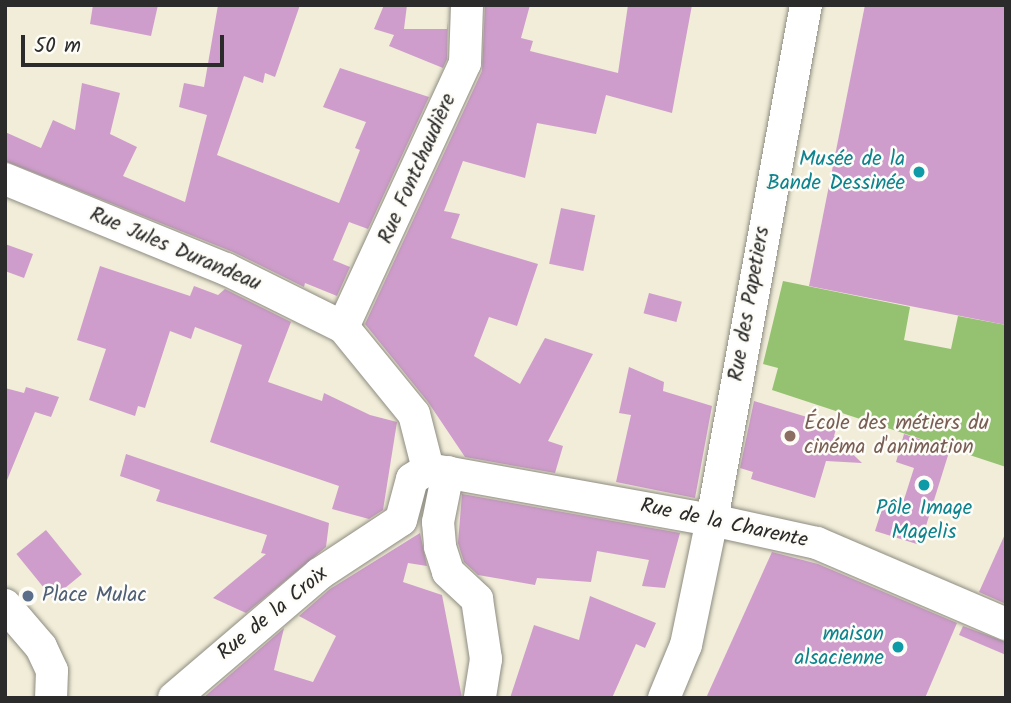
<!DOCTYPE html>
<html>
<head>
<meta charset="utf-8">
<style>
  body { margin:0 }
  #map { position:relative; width:1011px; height:703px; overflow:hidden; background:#f1edd8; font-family:Kalam,sans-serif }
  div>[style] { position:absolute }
  .green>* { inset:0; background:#94c271 }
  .building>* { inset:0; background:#cf9dcc; transform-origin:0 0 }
  .roads { filter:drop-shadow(0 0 2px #8e8c82) drop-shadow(0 0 2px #8e8c82) }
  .minor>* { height:32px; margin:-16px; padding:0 16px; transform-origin:16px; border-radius:16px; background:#fff }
  .dots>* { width:19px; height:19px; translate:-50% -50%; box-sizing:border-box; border:4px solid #fdfcf7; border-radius:50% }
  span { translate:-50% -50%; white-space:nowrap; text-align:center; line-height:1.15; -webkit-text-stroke:5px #fdfcf7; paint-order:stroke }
  .culture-label { font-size:21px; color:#0d838f }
  .right { translate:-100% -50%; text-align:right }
  .street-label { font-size:21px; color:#2b2b2b }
  .education-label { font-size:21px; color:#785e54 }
  .left { translate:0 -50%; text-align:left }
  .service-label { font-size:21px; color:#4e5e75 }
  .frame { position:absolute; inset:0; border:7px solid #2b2b2b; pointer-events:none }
  .scale { position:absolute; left:21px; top:35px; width:203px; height:32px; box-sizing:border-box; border:4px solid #2b2b2b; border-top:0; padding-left:9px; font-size:21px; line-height:24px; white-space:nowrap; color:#2b2b2b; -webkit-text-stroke:5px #fdfcf7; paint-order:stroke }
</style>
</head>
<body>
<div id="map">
  <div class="green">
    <i style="clip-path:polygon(783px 281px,910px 307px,904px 340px,951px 349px,958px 316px,1006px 325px,1006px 467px,772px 390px,778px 368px,763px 364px)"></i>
  </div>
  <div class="building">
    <i style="clip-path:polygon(93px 5px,158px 5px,151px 36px,90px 24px)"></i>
    <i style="clip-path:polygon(218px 5px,300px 5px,275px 77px,265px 73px,263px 83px,244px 76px,217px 155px,339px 203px,360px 150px,355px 148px,366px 122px,323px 107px,340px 68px,429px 97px,368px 229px,349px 222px,333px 260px,350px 267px,337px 296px,305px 283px,304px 287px,233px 252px,5px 161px,5px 132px,41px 148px,53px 120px,75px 130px,82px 83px,120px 93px,110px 134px,137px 147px,123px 176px,185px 202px,207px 115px,179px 107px,184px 83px,204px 87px)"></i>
    <i style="clip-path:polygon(384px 5px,407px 5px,404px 29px,447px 29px,448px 21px,447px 59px,443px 68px,389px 46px,394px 35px,374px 29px)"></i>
    <i style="clip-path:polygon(485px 5px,530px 5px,521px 38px,533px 41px,530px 51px,618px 73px,628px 5px,692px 5px,672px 113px,606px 95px,596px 134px,537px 123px,525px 178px,463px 161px,444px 211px,460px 214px,451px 238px,538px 264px,517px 326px,489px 317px,474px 356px,520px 384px,545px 338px,593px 354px,548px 441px,563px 446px,555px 473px,465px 457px,428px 402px,365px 324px,482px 71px)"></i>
    <i style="clip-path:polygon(865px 5px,1006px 5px,1006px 325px,809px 286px)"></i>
    <i style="left:561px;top:208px;width:35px;height:57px;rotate:12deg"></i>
    <i style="clip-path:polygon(5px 244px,33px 254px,24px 278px,5px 271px)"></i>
    <i style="clip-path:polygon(100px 266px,190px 296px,194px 286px,218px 295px,225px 289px,291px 322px,268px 382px,322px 401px,324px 393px,370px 415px,397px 422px,383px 510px,369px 519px,332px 509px,339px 486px,210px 442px,242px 345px,195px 327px,191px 339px,170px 331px,145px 408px,138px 406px,135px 416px,89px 400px,106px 349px,77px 340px)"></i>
    <i style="left:649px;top:293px;width:34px;height:21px;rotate:15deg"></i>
    <i style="clip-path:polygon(629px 367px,664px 382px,663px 391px,712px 406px,695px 498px,616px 482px,631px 415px,619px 413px)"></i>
    <i style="clip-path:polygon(26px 387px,59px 397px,51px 417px,35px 412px,5px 485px,5px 388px,24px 393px)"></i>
    <i style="clip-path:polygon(754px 401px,837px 426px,834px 436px,862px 463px,826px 461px,815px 498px,751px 479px,753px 472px,740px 468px)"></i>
    <i style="clip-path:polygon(904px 434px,950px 449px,920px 545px,875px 531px,884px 503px,901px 509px,914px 468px,896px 462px)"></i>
    <i style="clip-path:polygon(126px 454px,329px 523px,326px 547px,246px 613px,213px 598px,266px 554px,261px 553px,267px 535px,156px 501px,160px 490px,120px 476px)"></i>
    <i style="clip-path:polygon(462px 494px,680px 533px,665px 588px,642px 586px,649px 560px,597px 551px,591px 582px,537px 578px,535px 585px,478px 575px,464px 562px,458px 543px)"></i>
    <i style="left:46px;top:530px;width:57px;height:38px;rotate:51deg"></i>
    <i style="clip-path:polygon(1006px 532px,1006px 604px,979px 592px)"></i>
    <i style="clip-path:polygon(420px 533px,427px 566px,408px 563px,403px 582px,442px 595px,462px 698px,203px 698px,284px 628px,274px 670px,313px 682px,336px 636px,299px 616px,330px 589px)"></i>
    <i style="clip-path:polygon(772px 552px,818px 564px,957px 623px,925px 698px,706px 698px)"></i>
    <i style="clip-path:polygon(590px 596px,656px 623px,645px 648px,636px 644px,612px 698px,510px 698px,534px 625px,579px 640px)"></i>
    <i style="clip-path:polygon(963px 626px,1006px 642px,1006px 655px,959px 635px)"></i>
  </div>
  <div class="roads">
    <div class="minor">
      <i style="left:5px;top:179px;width:239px;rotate:22.2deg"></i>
      <i style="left:226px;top:269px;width:131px;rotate:26.4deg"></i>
      <i style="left:343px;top:327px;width:112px;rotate:50.8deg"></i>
      <i style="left:414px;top:414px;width:57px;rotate:75.7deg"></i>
      <i style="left:343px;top:327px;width:291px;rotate:-65.2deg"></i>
      <i style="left:465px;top:63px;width:58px;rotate:-88deg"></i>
      <i style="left:428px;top:469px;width:289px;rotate:10.2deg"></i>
      <i style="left:712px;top:520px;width:107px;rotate:12.4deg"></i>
      <i style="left:817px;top:543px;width:206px;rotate:23.2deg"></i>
      <i style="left:448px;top:472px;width:51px;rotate:101.3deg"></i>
      <i style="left:438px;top:522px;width:25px;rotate:85deg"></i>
      <i style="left:440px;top:547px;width:26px;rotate:72deg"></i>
      <i style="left:448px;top:572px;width:40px;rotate:43deg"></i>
      <i style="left:477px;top:599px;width:61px;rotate:81.5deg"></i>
      <i style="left:486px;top:659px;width:39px;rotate:99deg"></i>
      <i style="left:5px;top:605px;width:55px;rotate:49.4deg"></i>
      <i style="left:41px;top:647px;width:26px;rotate:65deg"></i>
      <i style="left:52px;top:671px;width:27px;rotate:92deg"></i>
      <i style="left:174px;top:698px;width:191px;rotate:-40.5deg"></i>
      <i style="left:319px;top:574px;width:98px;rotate:-33.4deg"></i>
      <i style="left:401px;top:520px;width:42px;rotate:-75deg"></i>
      <i style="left:412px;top:479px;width:19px;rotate:-32deg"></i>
      <i style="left:664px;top:698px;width:57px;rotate:-67.5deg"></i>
      <i style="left:686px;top:645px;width:128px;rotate:-78.3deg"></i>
      <i style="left:712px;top:520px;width:524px;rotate:-79.66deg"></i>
    </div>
  </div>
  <div class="dots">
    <i style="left:919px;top:172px;background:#0f9aa8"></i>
    <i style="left:790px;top:436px;background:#8d6e63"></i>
    <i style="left:924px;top:485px;background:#0f9aa8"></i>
    <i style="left:28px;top:596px;background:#5c6f8a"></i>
    <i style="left:898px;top:647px;background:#0f9aa8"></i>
  </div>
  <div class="culture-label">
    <span class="right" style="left:905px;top:172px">Musée de la<br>Bande Dessinée</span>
    <span style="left:924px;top:521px">Pôle Image<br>Magelis</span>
    <span class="right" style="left:884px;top:647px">maison<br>alsacienne</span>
  </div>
  <div class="street-label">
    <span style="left:418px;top:169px;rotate:-66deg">Rue Fontchaudière</span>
    <span style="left:175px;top:250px;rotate:23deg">Rue Jules Durandeau</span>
    <span style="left:750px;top:304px;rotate:-80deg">Rue des Papetiers</span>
    <span style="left:724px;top:524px;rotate:12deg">Rue de la Charente</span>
    <span style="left:273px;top:614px;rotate:-39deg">Rue de la Croix</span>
  </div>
  <div class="education-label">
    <span class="left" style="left:804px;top:436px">École des métiers du<br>cinéma d'animation</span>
  </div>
  <div class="service-label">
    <span class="left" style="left:42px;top:596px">Place Mulac</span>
  </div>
  <div class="frame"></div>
  <div class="scale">50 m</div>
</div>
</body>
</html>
